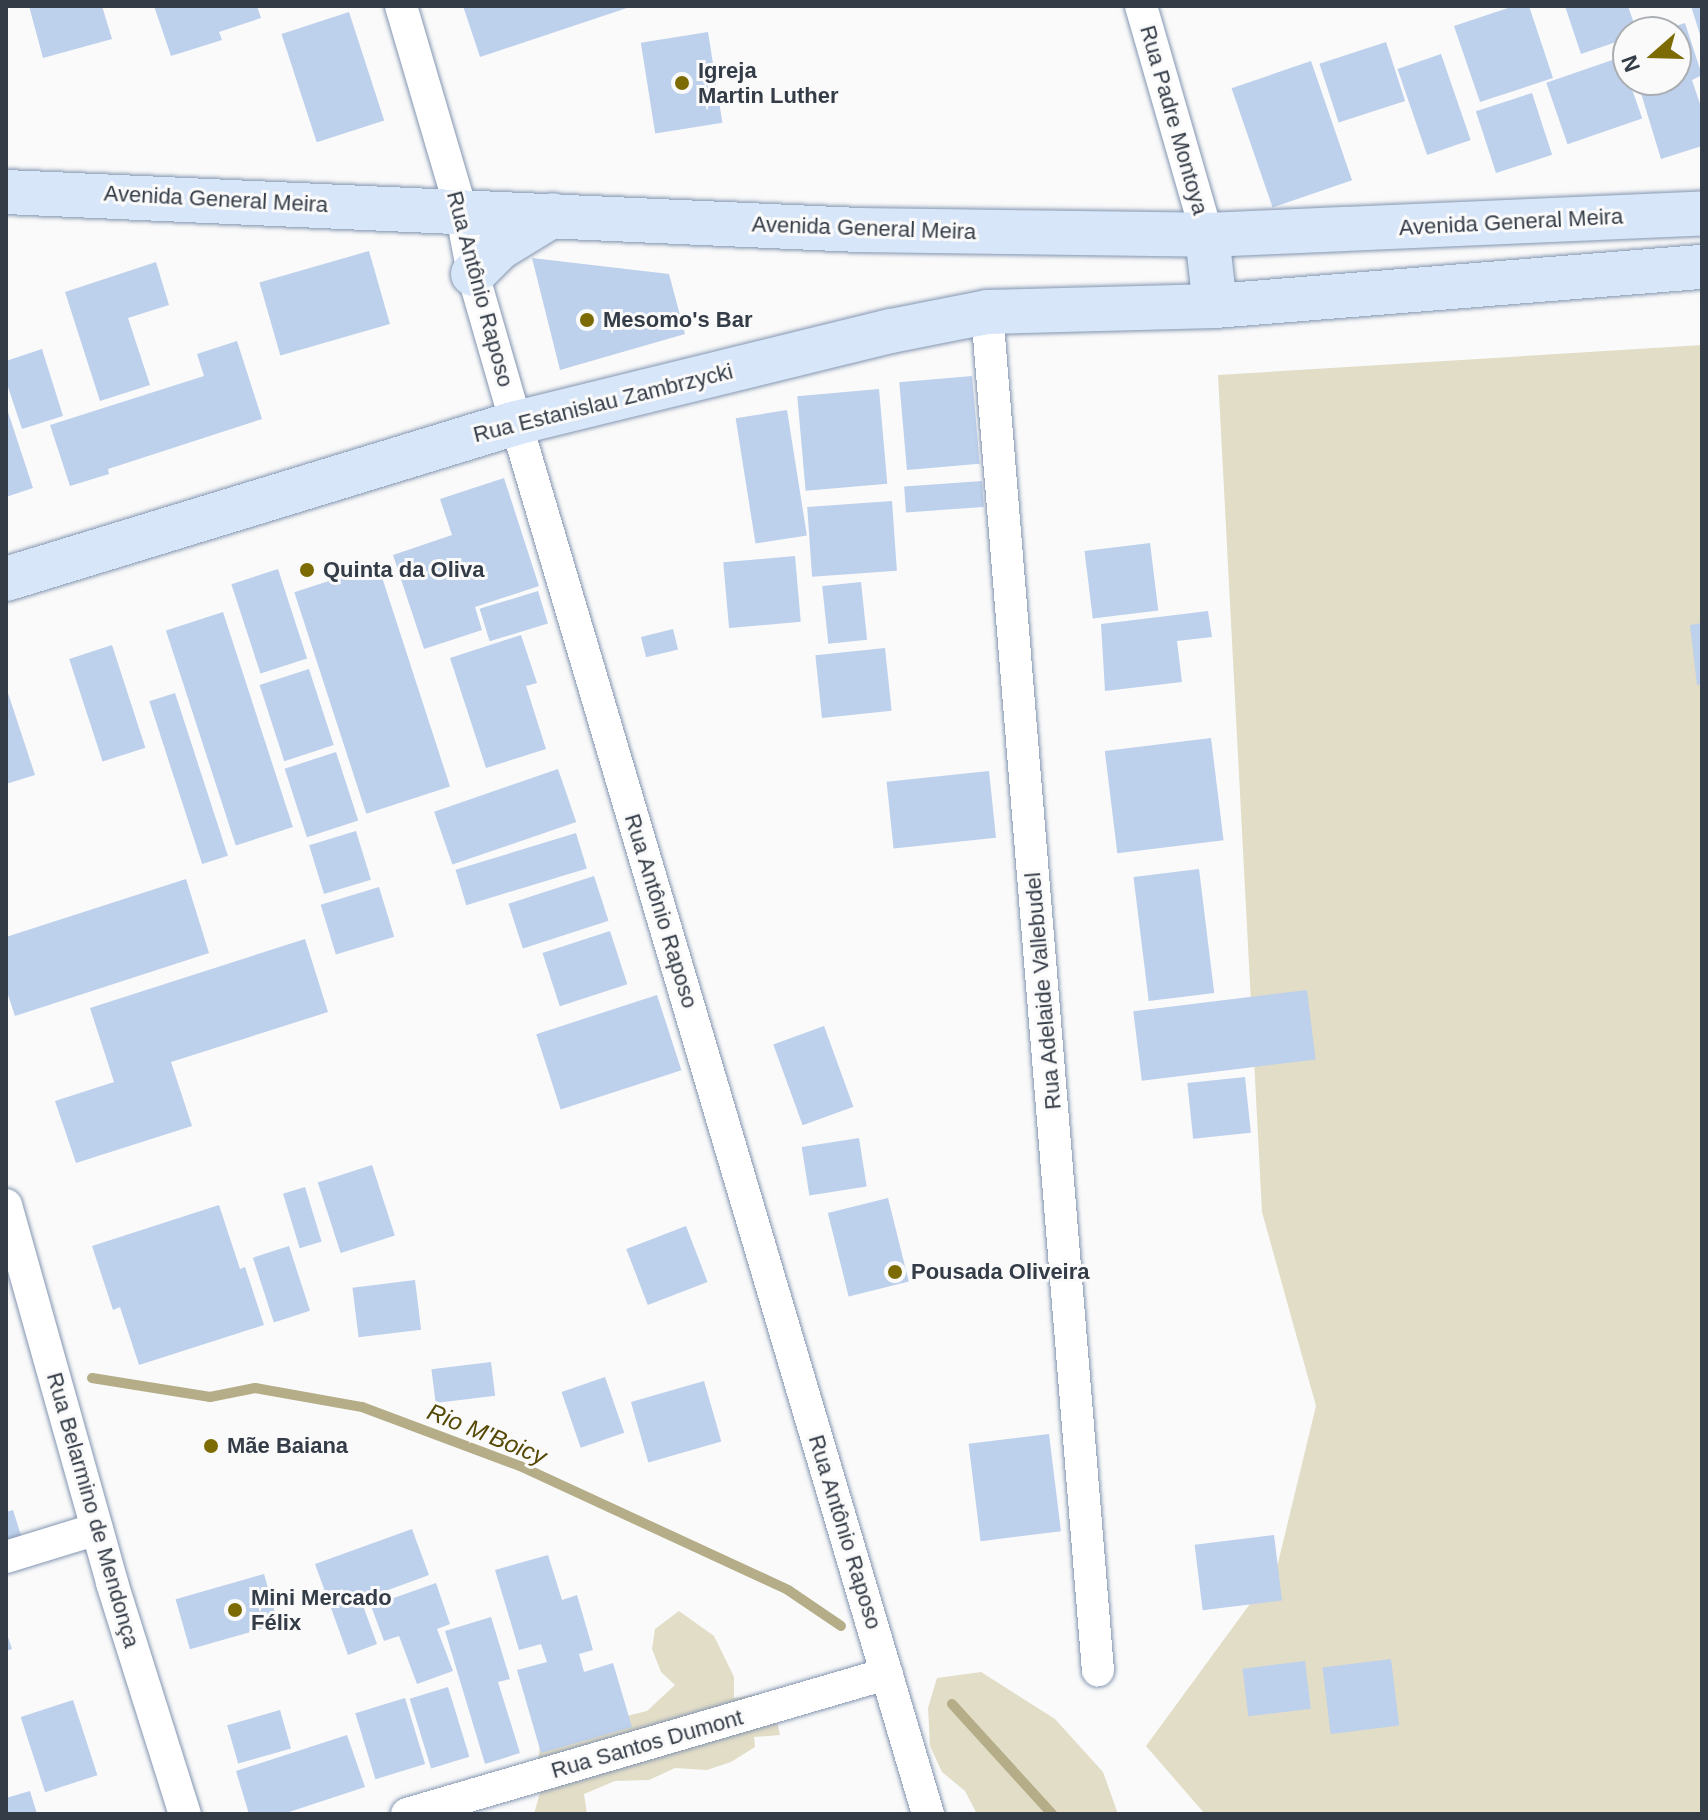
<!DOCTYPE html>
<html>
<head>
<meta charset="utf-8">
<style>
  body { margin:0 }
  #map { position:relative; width:1708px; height:1820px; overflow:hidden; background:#fafafa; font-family:Arial,sans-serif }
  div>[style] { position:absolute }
  .green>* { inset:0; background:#e2ddc7 }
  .stream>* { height:10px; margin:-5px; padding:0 5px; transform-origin:5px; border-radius:5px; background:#b4ad88 }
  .building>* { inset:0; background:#bdd0ec; transform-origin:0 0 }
  .roads { filter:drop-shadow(0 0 2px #8395b0) drop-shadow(0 0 2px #8395b0) }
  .street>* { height:32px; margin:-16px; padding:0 16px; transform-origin:16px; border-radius:16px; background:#fff }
  .secondary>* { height:44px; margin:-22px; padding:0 22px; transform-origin:22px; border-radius:22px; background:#d8e6f9 }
  .dots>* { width:22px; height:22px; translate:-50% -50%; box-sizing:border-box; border:4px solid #fafafa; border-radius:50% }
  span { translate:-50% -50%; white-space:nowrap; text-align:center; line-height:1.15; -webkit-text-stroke:6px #fafafa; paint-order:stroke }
  .poi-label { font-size:22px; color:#343c47; font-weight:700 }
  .left { translate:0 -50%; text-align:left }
  .street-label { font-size:22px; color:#343c47 }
  .water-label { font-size:24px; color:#544804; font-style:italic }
  .frame { position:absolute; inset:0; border:8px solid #343c47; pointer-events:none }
  .north { position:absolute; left:1612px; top:16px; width:80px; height:80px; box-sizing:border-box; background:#fafafa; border:2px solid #abaeb2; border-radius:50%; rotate:250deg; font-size:22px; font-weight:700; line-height:32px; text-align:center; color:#343c47 }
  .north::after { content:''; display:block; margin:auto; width:28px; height:36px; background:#7c6b03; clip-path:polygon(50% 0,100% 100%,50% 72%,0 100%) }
</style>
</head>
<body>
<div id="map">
  <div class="green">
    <i style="clip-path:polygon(1702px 345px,1702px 1814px,1205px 1814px,1146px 1746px,1277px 1567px,1316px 1406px,1262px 1212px,1218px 375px)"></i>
    <i style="clip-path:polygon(679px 1611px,714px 1636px,734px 1677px,734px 1698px,771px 1692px,780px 1735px,754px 1737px,755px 1747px,731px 1762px,707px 1770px,675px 1768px,649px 1780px,615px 1781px,584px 1794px,587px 1814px,534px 1814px,541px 1789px,538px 1762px,541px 1737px,647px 1711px,675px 1685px,661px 1672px,652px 1649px,655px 1629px)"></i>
    <i style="clip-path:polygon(981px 1672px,1055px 1719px,1103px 1772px,1118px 1814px,977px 1814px,965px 1791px,942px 1772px,930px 1746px,928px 1708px,937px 1678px)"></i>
  </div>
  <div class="stream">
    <i style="left:92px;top:1378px;width:120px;rotate:9.1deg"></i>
    <i style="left:210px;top:1397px;width:46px;rotate:-11.3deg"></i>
    <i style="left:255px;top:1388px;width:109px;rotate:10.1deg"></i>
    <i style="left:362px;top:1407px;width:169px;rotate:20.5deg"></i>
    <i style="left:520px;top:1466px;width:295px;rotate:24.8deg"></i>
    <i style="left:788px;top:1590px;width:64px;rotate:34.2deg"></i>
    <i style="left:952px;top:1704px;width:149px;rotate:47.7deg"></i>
  </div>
  <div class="building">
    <i style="clip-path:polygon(29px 6px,102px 6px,112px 39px,43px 58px)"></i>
    <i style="clip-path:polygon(154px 6px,257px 6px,261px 18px,219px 32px,222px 40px,171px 56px)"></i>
    <i style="clip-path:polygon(463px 6px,626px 6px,627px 8px,480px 57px)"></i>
    <i style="clip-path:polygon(1514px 6px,1529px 6px,1553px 78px,1480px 102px,1454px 26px)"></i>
    <i style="clip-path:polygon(1565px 6px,1628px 6px,1637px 32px,1628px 32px,1628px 38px,1581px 54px)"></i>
    <i style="clip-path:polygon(1691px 6px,1702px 6px,1702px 38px,1701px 38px)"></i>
    <i style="left:349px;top:12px;width:114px;height:71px;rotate:72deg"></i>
    <i style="clip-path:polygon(1685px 23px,1702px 75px,1692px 80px,1702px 110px,1702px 146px,1661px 159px,1637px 80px,1676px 80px,1676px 32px,1660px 31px)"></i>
    <i style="left:708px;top:32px;width:92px;height:68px;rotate:81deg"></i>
    <i style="left:1386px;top:42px;width:62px;height:70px;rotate:72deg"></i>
    <i style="left:1441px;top:54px;width:91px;height:46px;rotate:71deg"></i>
    <i style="left:1621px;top:57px;width:65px;height:79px;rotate:71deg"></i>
    <i style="left:1311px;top:61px;width:126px;height:84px;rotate:71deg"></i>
    <i style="left:1532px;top:93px;width:65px;height:59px;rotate:72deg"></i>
    <i style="left:369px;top:251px;width:76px;height:114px;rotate:74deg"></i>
    <i style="clip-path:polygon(532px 258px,669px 274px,685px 334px,560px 370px)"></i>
    <i style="clip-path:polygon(156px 262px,169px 305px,128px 318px,150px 385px,100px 401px,65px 292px)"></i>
    <i style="clip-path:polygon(237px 341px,262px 419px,108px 469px,109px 474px,70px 486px,50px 425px,204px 376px,197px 354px)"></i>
    <i style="clip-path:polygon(42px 349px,63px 416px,22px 429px,6px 381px,6px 361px)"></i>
    <i style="left:972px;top:376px;width:88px;height:73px;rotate:85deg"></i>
    <i style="left:879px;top:389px;width:95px;height:82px;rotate:85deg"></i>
    <i style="clip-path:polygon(6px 406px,33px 488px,6px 497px)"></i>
    <i style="left:787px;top:410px;width:127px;height:52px;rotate:81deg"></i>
    <i style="clip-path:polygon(504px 478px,539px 586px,475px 607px,482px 630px,424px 649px,393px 555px,452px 535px,440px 499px)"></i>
    <i style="left:982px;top:481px;width:26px;height:78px;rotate:86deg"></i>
    <i style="left:892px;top:501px;width:70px;height:85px;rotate:86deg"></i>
    <i style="left:1150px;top:543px;width:68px;height:66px;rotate:83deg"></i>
    <i style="left:795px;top:556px;width:66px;height:72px;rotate:85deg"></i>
    <i style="left:378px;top:565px;width:233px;height:88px;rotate:72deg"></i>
    <i style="left:278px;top:569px;width:94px;height:49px;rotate:72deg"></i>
    <i style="left:861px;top:582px;width:58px;height:39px;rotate:84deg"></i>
    <i style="left:538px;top:591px;width:34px;height:61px;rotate:73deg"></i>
    <i style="clip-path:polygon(1208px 611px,1212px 637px,1177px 641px,1182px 682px,1105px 691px,1101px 624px)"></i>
    <i style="left:223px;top:612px;width:226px;height:60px;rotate:72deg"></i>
    <i style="clip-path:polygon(1702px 623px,1702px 684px,1697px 685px,1690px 625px)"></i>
    <i style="left:673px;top:629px;width:21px;height:33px;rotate:76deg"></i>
    <i style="clip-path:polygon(521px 635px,537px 683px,526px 686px,546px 749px,486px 768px,450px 658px)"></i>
    <i style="left:112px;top:645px;width:108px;height:45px;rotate:72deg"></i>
    <i style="left:885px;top:648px;width:63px;height:70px;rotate:84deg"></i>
    <i style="left:309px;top:669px;width:80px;height:52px;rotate:72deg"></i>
    <i style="clip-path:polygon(6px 687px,35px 775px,6px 784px)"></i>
    <i style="left:175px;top:693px;width:171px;height:27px;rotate:72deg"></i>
    <i style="left:1211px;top:738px;width:103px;height:107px;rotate:83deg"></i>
    <i style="left:336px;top:752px;width:72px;height:54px;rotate:72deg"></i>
    <i style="left:558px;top:769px;width:56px;height:131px;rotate:71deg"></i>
    <i style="left:989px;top:771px;width:67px;height:103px;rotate:84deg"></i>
    <i style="left:356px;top:831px;width:51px;height:49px;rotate:73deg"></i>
    <i style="left:576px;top:833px;width:37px;height:126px;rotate:73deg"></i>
    <i style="left:1199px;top:869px;width:125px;height:66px;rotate:83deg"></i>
    <i style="left:594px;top:876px;width:47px;height:90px;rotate:72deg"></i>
    <i style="clip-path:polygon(186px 879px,209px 953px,15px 1016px,6px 989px,6px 937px)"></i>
    <i style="left:379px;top:887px;width:52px;height:61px;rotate:73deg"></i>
    <i style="left:610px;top:931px;width:56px;height:71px;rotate:72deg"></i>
    <i style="clip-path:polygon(305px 939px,328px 1012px,171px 1062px,192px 1126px,76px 1163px,55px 1101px,114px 1082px,90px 1008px)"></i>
    <i style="left:1307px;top:990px;width:70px;height:175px;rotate:83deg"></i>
    <i style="left:657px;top:995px;width:79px;height:127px;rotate:72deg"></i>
    <i style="left:824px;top:1026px;width:86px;height:54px;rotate:70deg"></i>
    <i style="left:1245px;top:1077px;width:56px;height:58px;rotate:84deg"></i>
    <i style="left:859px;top:1138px;width:49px;height:58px;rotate:81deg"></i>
    <i style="left:372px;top:1165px;width:74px;height:57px;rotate:72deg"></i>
    <i style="left:305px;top:1187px;width:57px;height:23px;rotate:73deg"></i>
    <i style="left:888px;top:1198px;width:86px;height:62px;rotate:76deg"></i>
    <i style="clip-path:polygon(219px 1205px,240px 1269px,245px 1267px,264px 1325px,139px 1365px,120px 1307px,113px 1310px,92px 1246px)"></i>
    <i style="left:686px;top:1226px;width:60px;height:64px;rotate:69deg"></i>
    <i style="left:289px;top:1246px;width:68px;height:38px;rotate:72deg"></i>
    <i style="left:415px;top:1280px;width:50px;height:63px;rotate:83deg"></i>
    <i style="left:491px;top:1362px;width:34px;height:60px;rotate:83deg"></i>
    <i style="left:605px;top:1377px;width:59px;height:46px;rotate:71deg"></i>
    <i style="left:704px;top:1381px;width:63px;height:76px;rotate:74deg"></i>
    <i style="left:1049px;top:1434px;width:98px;height:81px;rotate:83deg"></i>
    <i style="clip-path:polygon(13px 1510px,25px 1548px,6px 1553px,6px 1512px)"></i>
    <i style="clip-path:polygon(412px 1529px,429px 1575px,361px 1600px,377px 1644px,348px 1655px,315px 1564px)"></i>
    <i style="left:1274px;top:1535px;width:66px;height:80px;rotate:83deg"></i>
    <i style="clip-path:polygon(548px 1555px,562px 1600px,577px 1595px,593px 1650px,579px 1654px,584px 1672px,613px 1663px,632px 1727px,541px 1753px,517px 1670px,547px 1662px,541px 1644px,519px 1650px,495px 1570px)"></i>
    <i style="left:264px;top:1574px;width:52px;height:92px;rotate:74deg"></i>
    <i style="clip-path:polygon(436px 1583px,450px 1624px,437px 1629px,453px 1671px,417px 1684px,399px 1636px,384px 1641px,371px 1606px)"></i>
    <i style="clip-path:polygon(491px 1617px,510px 1679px,498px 1682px,520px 1753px,485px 1764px,445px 1631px)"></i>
    <i style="clip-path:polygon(6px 1631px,12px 1649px,6px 1651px)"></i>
    <i style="left:1391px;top:1659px;width:67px;height:69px;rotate:83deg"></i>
    <i style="left:1305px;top:1661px;width:48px;height:63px;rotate:83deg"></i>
    <i style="left:448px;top:1687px;width:73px;height:40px;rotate:73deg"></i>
    <i style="left:405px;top:1698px;width:69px;height:52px;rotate:73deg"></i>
    <i style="left:73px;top:1700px;width:79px;height:55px;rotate:72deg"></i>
    <i style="left:280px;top:1710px;width:40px;height:55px;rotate:74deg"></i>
    <i style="clip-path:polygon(347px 1735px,365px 1787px,283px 1814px,249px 1814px,236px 1771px)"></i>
    <i style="clip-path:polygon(30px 1791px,37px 1814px,6px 1814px,6px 1798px)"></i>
  </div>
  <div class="roads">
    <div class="street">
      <i style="left:401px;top:6px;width:213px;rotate:73.6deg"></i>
      <i style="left:461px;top:210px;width:65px;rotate:79.4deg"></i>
      <i style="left:473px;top:274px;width:155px;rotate:73.9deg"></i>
      <i style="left:516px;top:423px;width:1451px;rotate:73.5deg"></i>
      <i style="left:1141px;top:6px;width:238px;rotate:73.9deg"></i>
      <i style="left:987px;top:312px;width:1363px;rotate:85.33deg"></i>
      <i style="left:6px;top:1205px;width:393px;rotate:74.3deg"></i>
      <i style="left:112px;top:1583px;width:242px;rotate:72.5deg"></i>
      <i style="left:6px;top:1557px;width:95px;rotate:-17.1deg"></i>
      <i style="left:407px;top:1814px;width:500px;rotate:-16.3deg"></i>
    </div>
    <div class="secondary">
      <i style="left:6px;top:192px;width:853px;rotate:2.55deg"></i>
      <i style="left:858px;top:230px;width:349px;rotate:0.8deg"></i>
      <i style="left:1207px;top:235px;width:495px;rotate:-2.5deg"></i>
      <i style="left:1207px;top:235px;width:71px;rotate:83.6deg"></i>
      <i style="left:473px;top:274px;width:37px;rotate:-45deg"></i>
      <i style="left:499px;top:248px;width:63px;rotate:-31.4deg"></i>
      <i style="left:6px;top:579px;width:533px;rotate:-17.01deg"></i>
      <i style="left:516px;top:423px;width:386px;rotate:-13.8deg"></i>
      <i style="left:891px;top:331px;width:98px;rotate:-11.2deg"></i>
      <i style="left:987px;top:312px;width:228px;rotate:-1.5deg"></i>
      <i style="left:1215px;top:306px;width:489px;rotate:-4.6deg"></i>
    </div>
  </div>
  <div class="dots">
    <i style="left:682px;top:83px;background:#7c6b03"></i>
    <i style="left:587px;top:320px;background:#7c6b03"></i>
    <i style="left:307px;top:570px;background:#7c6b03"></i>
    <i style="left:895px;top:1272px;background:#7c6b03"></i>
    <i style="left:211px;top:1446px;background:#7c6b03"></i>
    <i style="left:235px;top:1610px;background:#7c6b03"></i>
  </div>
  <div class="poi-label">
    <span class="left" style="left:698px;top:83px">Igreja<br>Martin Luther</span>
    <span class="left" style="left:603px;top:320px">Mesomo's Bar</span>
    <span class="left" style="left:323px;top:570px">Quinta da Oliva</span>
    <span class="left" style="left:911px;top:1272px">Pousada Oliveira</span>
    <span class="left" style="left:227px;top:1446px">Mãe Baiana</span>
    <span class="left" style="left:251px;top:1610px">Mini Mercado<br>Félix</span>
  </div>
  <div class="street-label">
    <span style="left:1174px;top:120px;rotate:74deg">Rua Padre Montoya</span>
    <span style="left:216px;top:199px;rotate:3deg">Avenida General Meira</span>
    <span style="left:1511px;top:222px;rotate:-3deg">Avenida General Meira</span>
    <span style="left:864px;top:228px;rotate:2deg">Avenida General Meira</span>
    <span style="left:480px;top:289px;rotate:75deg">Rua Antônio Raposo</span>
    <span style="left:603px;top:403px;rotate:-14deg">Rua Estanislau Zambrzycki</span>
    <span style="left:661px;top:911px;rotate:73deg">Rua Antônio Raposo</span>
    <span style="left:1043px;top:991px;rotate:-95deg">Rua Adelaide Vallebudel</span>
    <span style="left:93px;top:1510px;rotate:74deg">Rua Belarmino de Mendonça</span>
    <span style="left:845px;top:1532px;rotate:73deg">Rua Antônio Raposo</span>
    <span style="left:647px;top:1744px;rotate:-16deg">Rua Santos Dumont</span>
  </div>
  <div class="water-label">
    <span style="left:487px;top:1434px;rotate:22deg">Rio M'Boicy</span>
  </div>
  <div class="frame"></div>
  <div class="north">N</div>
</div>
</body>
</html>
